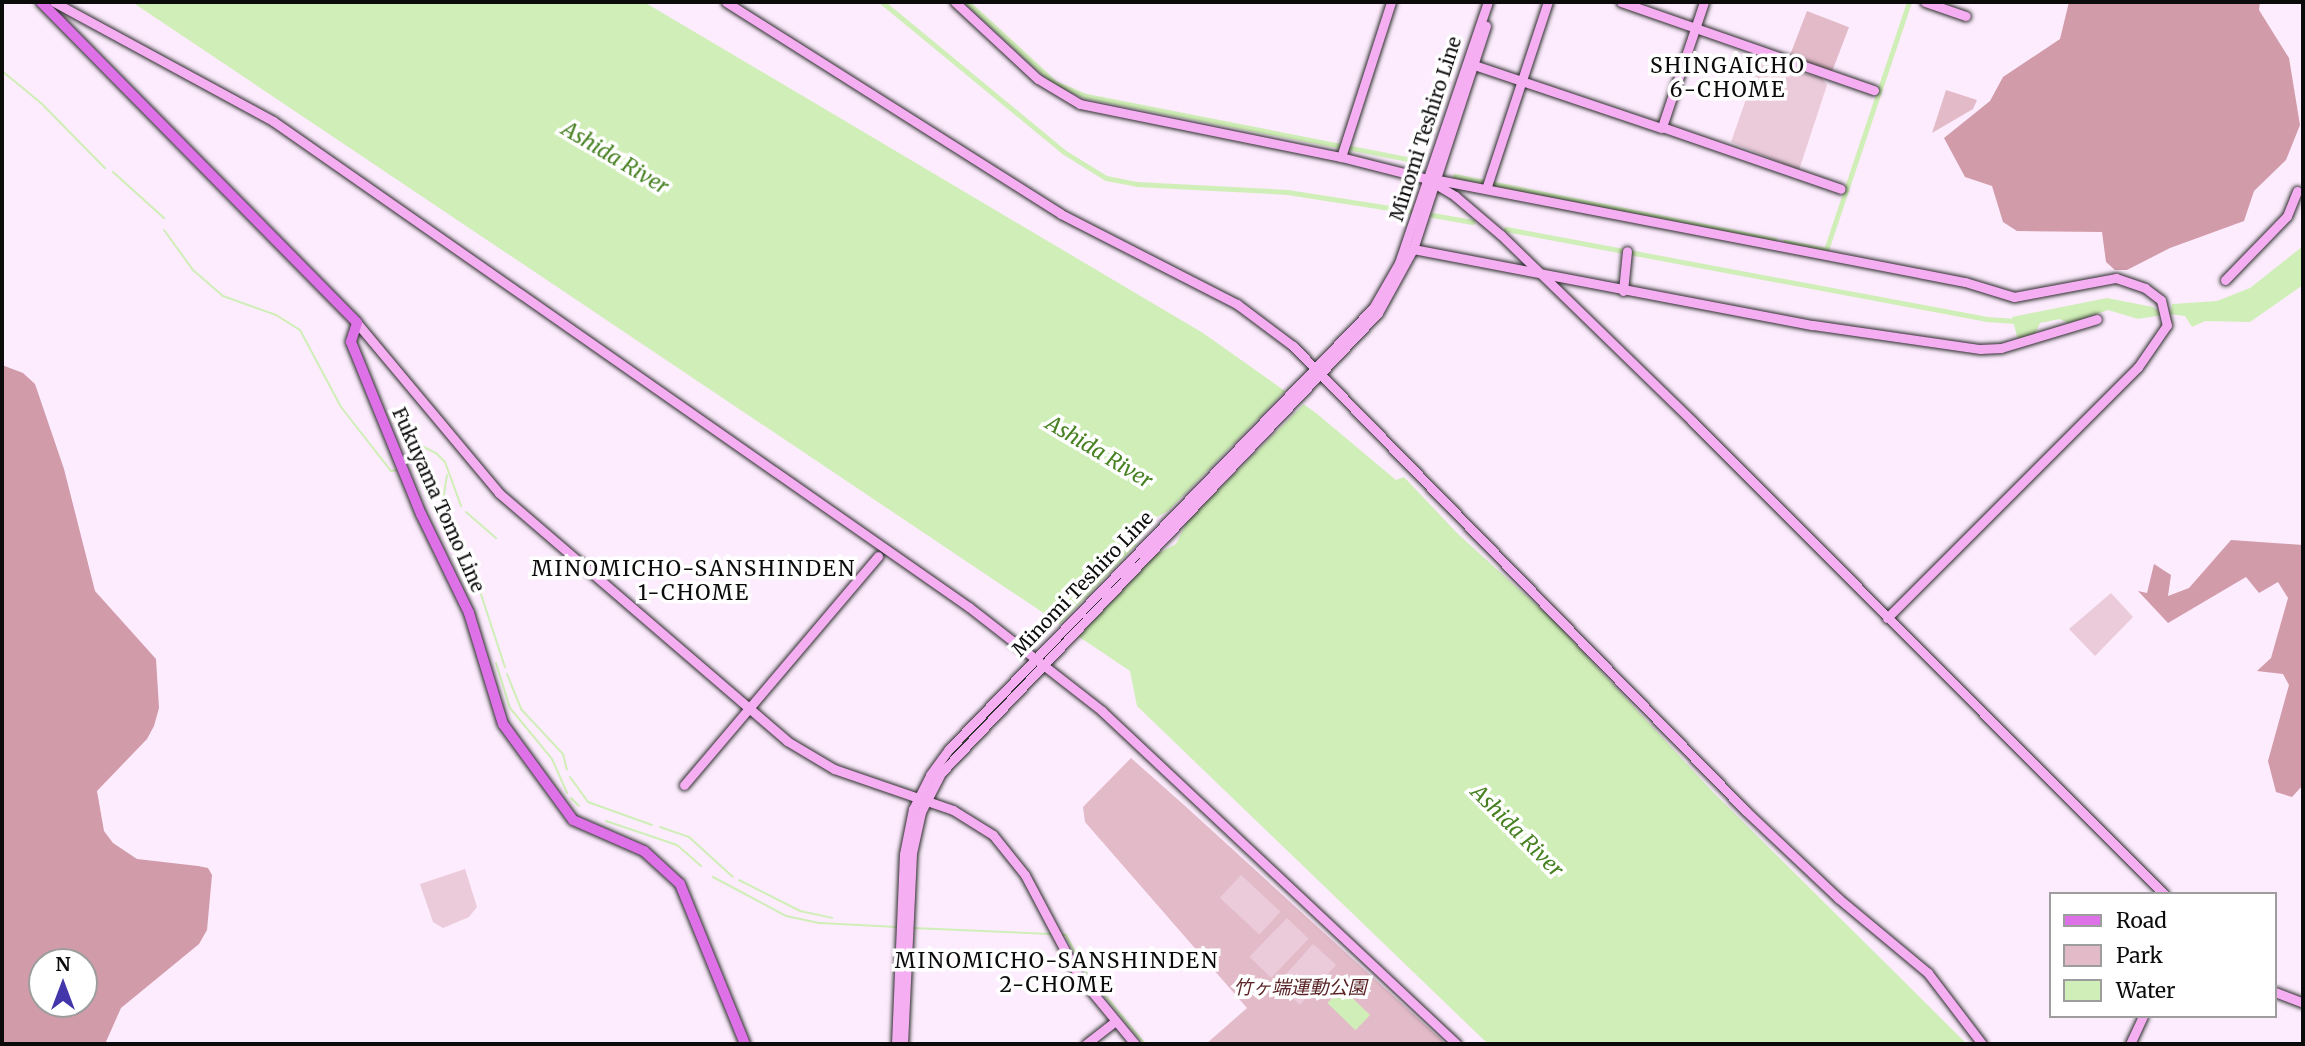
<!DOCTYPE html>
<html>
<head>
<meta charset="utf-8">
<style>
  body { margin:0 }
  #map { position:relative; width:2305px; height:1046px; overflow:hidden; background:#fcecfd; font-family:Merriweather,"Noto Sans JP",serif }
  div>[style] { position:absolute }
  .green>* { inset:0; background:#e3bac8; transform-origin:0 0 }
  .forest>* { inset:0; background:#d19baa }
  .pitch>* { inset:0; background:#ebcbda; transform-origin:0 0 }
  .water>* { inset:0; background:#d0eeb7; transform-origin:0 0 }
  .pier>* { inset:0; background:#fcecfd }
  .stream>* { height:2px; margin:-1px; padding:0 1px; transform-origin:1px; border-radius:1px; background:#d0eeb7 }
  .canal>* { height:5px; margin:-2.5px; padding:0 2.5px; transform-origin:2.5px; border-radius:2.5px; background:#d0eeb7 }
  .roads { filter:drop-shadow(0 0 2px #2d2d2d) drop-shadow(0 0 2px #2d2d2d) }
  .secondary>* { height:9px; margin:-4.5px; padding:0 4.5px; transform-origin:4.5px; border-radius:4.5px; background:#f5aef1 }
  .primary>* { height:10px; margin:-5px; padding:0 5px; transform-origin:5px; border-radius:5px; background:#df71e8 }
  span { translate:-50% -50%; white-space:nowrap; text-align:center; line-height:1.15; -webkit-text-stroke:7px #fff; paint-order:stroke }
  .street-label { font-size:19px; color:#0b0b0b }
  .park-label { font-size:19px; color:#5a2426; font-style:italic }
  .neighbourhood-label { font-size:21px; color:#0b0b0b; letter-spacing:2px }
  .water-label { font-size:21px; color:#478122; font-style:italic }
  .frame { position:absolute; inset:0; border:4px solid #0b0b0b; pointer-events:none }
  .legend { position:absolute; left:2049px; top:892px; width:228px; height:126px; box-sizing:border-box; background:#fff; border:2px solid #9d9d9d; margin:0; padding:9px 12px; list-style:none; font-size:21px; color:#0b0b0b }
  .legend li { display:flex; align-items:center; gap:14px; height:35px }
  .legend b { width:35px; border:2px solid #9d9d9d }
  .north { position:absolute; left:28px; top:948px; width:70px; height:70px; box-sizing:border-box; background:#fff; border:2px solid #9d9d9d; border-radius:50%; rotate:0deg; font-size:19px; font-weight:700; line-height:28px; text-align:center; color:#0b0b0b }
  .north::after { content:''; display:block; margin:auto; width:24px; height:32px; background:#4335aa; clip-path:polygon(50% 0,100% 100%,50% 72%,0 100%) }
</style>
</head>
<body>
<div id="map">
  <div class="green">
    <i style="left:1807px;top:11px;width:45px;height:48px;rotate:21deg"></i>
    <i style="clip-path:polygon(1946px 90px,1977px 100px,1973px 109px,1932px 133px)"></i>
    <i style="clip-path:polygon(1131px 758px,1184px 805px,1446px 1044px,1206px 1044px,1247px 1008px,1085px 822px,1083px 807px)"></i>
  </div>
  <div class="forest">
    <i style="clip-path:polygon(2069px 2px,2260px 2px,2259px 10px,2289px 58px,2300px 125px,2286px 160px,2254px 191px,2244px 221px,2170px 248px,2127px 270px,2115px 270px,2106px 262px,2102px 232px,2017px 231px,2003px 222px,1992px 186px,1965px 177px,1944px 138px,1990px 101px,2003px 77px,2060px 39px)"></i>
    <i style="clip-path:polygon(evenodd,2px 365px,23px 373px,35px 384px,64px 469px,95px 591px,156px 659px,159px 708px,154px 726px,147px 739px,97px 791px,104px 831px,113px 843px,137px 859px,198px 866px,208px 868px,212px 875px,207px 930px,199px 944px,121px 1008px,105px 1044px,2px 1044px,2px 365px,42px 962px,84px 962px,84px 1004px,42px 1004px,42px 962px)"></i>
    <i style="clip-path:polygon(2231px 540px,2303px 545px,2303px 785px,2292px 797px,2276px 792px,2268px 761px,2289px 685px,2283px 674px,2257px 671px,2271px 658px,2288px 598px,2278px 582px,2259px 593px,2246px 577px,2168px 623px,2138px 591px,2147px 593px,2154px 564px,2171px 575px,2168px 596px,2189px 588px)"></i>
  </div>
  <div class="pitch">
    <i style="clip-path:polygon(1759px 62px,1822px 78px,1827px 85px,1799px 170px,1731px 142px)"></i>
    <i style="clip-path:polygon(2111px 593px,2133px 617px,2095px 656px,2069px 629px)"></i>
    <i style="clip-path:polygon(465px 869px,477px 907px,469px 917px,443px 928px,433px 922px,420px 884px)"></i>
    <i style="left:1241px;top:875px;width:54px;height:31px;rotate:43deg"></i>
    <i style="left:1287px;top:918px;width:30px;height:54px;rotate:44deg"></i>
    <i style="left:1313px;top:944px;width:31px;height:54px;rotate:42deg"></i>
  </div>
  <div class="water">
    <i style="clip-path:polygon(132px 2px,644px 2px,1203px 333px,1316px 413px,1396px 480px,1404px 477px,1458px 534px,1554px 621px,1713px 792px,1967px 1044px,1488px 1044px,1137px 706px,1130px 671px)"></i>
    <i style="clip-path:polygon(2303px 246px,2303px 285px,2250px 322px,2205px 321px,2192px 327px,2185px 316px,2170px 314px,2172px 304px,2217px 301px,2250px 288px)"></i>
    <i style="clip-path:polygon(2107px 298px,2153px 307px,2163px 315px,2138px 319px,2108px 310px,2069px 324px,2060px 319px,2040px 323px,2035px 334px,2018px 340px,2012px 317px)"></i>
    <i style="left:1342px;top:988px;width:39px;height:21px;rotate:44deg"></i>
  </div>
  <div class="pier">
    <i style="clip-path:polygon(1287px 389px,1306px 402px,1186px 523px,1176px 544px,1155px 555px,1075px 638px,1058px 626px,1136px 545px,1146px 523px,1168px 511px)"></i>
  </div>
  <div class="stream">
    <i style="left:2px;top:71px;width:52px;rotate:39.5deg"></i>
    <i style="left:42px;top:104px;width:90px;rotate:45.5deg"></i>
    <i style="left:113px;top:172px;width:69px;rotate:42deg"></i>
    <i style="left:164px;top:230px;width:49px;rotate:54.1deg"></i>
    <i style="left:193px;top:270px;width:40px;rotate:41deg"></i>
    <i style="left:223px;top:296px;width:56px;rotate:19.7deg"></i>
    <i style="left:276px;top:315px;width:28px;rotate:32deg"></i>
    <i style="left:300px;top:330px;width:87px;rotate:62deg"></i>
    <i style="left:341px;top:407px;width:81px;rotate:52deg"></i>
    <i style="left:391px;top:471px;width:7px;rotate:-8deg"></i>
    <i style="left:405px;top:464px;width:25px;rotate:-47deg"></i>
    <i style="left:422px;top:446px;width:17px;rotate:28deg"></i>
    <i style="left:437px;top:454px;width:11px;rotate:45deg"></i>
    <i style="left:445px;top:462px;width:47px;rotate:70deg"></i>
    <i style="left:447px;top:475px;width:37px;rotate:99deg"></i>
    <i style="left:441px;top:512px;width:63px;rotate:62.6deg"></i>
    <i style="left:466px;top:512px;width:40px;rotate:41deg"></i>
    <i style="left:475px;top:576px;width:96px;rotate:71.8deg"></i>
    <i style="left:496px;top:663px;width:47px;rotate:72.7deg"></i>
    <i style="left:510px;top:708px;width:66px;rotate:50.5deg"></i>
    <i style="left:552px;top:759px;width:37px;rotate:66deg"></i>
    <i style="left:507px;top:674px;width:38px;rotate:68deg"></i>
    <i style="left:521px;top:709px;width:62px;rotate:47deg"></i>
    <i style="left:563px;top:754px;width:16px;rotate:76deg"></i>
    <i style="left:570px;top:777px;width:31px;rotate:54deg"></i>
    <i style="left:588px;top:802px;width:68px;rotate:19.8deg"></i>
    <i style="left:571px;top:798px;width:11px;rotate:45deg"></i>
    <i style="left:606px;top:821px;width:75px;rotate:18.7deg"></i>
    <i style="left:677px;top:845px;width:32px;rotate:41deg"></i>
    <i style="left:660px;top:827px;width:31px;rotate:19deg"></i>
    <i style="left:689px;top:837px;width:59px;rotate:42.3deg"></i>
    <i style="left:713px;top:877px;width:83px;rotate:28.1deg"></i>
    <i style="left:786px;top:916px;width:35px;rotate:12deg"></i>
    <i style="left:820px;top:923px;width:77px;rotate:3deg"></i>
    <i style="left:739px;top:880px;width:68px;rotate:26.9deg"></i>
    <i style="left:800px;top:911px;width:33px;rotate:12deg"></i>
    <i style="left:913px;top:928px;width:138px;rotate:2.5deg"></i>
    <i style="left:1060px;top:935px;width:6px"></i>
    <i style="left:1066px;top:935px;width:41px;rotate:62.2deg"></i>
    <i style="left:1085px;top:971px;width:94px;rotate:50.6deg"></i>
  </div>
  <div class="canal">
    <i style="left:882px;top:2px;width:236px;rotate:39.5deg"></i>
    <i style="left:1064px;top:152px;width:49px;rotate:31.8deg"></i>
    <i style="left:1106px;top:178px;width:31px;rotate:11deg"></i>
    <i style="left:1136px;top:184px;width:151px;rotate:3deg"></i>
    <i style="left:1287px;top:192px;width:124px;rotate:8.8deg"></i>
    <i style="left:967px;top:2px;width:120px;rotate:42.6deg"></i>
    <i style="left:1055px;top:83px;width:34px;rotate:23deg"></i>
    <i style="left:1086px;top:96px;width:341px;rotate:11.1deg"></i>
    <i style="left:1455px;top:176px;width:326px;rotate:11.3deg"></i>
    <i style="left:1432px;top:215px;width:41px;rotate:9.9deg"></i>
    <i style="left:1506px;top:229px;width:488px;rotate:10.6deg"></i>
    <i style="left:1986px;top:319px;width:30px;rotate:4deg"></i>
    <i style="left:1785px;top:242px;width:42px;rotate:11deg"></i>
    <i style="left:1826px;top:250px;width:262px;rotate:-71.5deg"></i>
  </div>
  <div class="roads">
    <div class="secondary">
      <i style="left:54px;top:2px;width:249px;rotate:28.5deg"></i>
      <i style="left:273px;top:121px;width:849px;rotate:34.93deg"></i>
      <i style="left:969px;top:607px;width:169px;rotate:38deg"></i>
      <i style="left:1102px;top:711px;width:486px;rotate:43.2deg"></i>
      <i style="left:726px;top:2px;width:396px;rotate:32.3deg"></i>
      <i style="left:1061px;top:214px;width:198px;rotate:27.1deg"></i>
      <i style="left:1237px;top:304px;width:70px;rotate:36.9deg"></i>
      <i style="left:1293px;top:346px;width:649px;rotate:45.75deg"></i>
      <i style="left:1746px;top:811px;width:127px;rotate:43.4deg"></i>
      <i style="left:1838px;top:898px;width:117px;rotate:39.8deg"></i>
      <i style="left:1928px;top:973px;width:89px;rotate:52.7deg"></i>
      <i style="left:955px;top:2px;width:113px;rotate:42.9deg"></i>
      <i style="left:1038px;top:79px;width:49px;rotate:30.8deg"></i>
      <i style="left:1080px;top:104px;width:266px;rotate:11.5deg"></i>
      <i style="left:1341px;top:157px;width:89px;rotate:14.3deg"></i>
      <i style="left:1427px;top:179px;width:33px;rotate:31deg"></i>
      <i style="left:1455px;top:196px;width:60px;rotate:40.3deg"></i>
      <i style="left:1501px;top:235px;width:267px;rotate:44.2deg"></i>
      <i style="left:1692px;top:421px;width:668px;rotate:45.06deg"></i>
      <i style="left:1621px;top:2px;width:268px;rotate:19.2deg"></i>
      <i style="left:1704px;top:2px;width:132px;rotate:108.6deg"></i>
      <i style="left:1662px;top:127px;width:189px;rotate:19.1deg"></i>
      <i style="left:1925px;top:2px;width:43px;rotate:18.9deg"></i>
      <i style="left:1468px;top:63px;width:204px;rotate:18.6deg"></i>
      <i style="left:1341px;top:157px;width:163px;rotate:-72.1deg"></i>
      <i style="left:1433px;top:179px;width:542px;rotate:10.96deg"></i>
      <i style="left:1965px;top:282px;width:51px;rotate:17deg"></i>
      <i style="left:2014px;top:297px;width:104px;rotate:-10.6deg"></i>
      <i style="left:2116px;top:278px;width:31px;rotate:19deg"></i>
      <i style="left:2145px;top:288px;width:20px;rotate:37deg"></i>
      <i style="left:2161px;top:300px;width:26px;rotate:77deg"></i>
      <i style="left:2167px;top:325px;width:51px;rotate:124.6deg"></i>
      <i style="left:2138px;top:367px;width:355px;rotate:135deg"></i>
      <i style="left:1486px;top:189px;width:197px;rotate:-71.7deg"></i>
      <i style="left:1413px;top:249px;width:407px;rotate:10.8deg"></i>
      <i style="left:1813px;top:325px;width:169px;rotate:8.2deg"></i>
      <i style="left:1980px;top:349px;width:21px;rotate:-3deg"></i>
      <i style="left:2001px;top:348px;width:100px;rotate:-16.8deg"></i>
      <i style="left:2225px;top:280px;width:89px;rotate:-45.9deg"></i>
      <i style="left:2287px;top:216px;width:27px;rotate:-68deg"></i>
      <i style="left:1623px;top:291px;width:40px;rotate:-84.3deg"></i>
      <i style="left:357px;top:323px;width:222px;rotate:50.1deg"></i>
      <i style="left:499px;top:493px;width:380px;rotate:40.7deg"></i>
      <i style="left:787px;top:741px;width:55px;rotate:30.8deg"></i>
      <i style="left:834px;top:769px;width:126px;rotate:19deg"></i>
      <i style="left:953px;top:810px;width:47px;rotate:32deg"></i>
      <i style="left:993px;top:835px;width:51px;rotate:51.3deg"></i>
      <i style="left:1025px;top:875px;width:113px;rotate:62.1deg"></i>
      <i style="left:1078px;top:975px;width:89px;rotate:50.4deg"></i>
      <i style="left:684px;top:785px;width:300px;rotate:-49.7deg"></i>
      <i style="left:2275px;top:992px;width:30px;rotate:21deg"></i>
      <i style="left:896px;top:1044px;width:190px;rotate:-87.6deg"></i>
      <i style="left:904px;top:854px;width:46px;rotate:-78.7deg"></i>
      <i style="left:913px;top:809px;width:38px;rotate:-63deg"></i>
      <i style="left:930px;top:775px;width:32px;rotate:-54deg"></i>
      <i style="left:949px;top:749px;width:612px;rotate:-46.13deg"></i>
      <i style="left:1373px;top:308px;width:52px;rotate:-60deg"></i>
      <i style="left:1399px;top:263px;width:276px;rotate:-71.2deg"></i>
      <i style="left:903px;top:1044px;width:191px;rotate:-87.3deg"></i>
      <i style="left:912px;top:853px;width:42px;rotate:-77.6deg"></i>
      <i style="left:921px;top:812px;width:44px;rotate:-62.9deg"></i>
      <i style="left:941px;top:773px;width:634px;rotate:-46.47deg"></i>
      <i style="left:1378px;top:313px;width:73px;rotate:-61.3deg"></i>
      <i style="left:1413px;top:249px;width:235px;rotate:-71.9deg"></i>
      <i style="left:1086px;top:1044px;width:37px;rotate:-38deg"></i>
      <i style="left:2130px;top:1044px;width:31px;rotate:-65deg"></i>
    </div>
    <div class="primary">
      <i style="left:41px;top:2px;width:450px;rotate:45.4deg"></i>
      <i style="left:357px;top:323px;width:20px;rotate:108deg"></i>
      <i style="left:351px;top:342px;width:186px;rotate:67.9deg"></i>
      <i style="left:421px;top:514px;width:110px;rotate:64.1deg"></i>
      <i style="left:469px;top:613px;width:116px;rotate:73deg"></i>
      <i style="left:503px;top:724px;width:119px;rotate:53.9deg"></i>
      <i style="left:573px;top:820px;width:77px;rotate:23.6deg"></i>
      <i style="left:644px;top:851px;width:49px;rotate:42.5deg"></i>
      <i style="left:680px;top:884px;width:173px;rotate:67.9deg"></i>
    </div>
  </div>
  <div class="street-label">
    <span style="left:1426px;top:129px;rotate:-72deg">Minomi Teshiro Line</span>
    <span style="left:438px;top:500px;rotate:66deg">Fukuyama Tomo Line</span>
    <span style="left:1083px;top:584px;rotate:-46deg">Minomi Teshiro Line</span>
  </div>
  <div class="park-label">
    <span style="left:1300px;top:988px">竹ヶ端運動公園</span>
  </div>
  <div class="neighbourhood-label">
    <span style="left:1728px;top:78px">SHINGAICHO<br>6-CHOME</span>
    <span style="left:694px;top:581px">MINOMICHO-SANSHINDEN<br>1-CHOME</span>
    <span style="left:1057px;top:973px">MINOMICHO-SANSHINDEN<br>2-CHOME</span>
  </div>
  <div class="water-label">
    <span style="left:615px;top:158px;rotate:31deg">Ashida River</span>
    <span style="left:1099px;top:452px;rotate:31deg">Ashida River</span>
    <span style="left:1517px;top:831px;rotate:45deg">Ashida River</span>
  </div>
  <div class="frame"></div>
  <ul class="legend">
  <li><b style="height:9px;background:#df71e8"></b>Road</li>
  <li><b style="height:19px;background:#e3bac8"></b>Park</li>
  <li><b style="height:19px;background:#d0eeb7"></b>Water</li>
  </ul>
  <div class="north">N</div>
</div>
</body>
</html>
